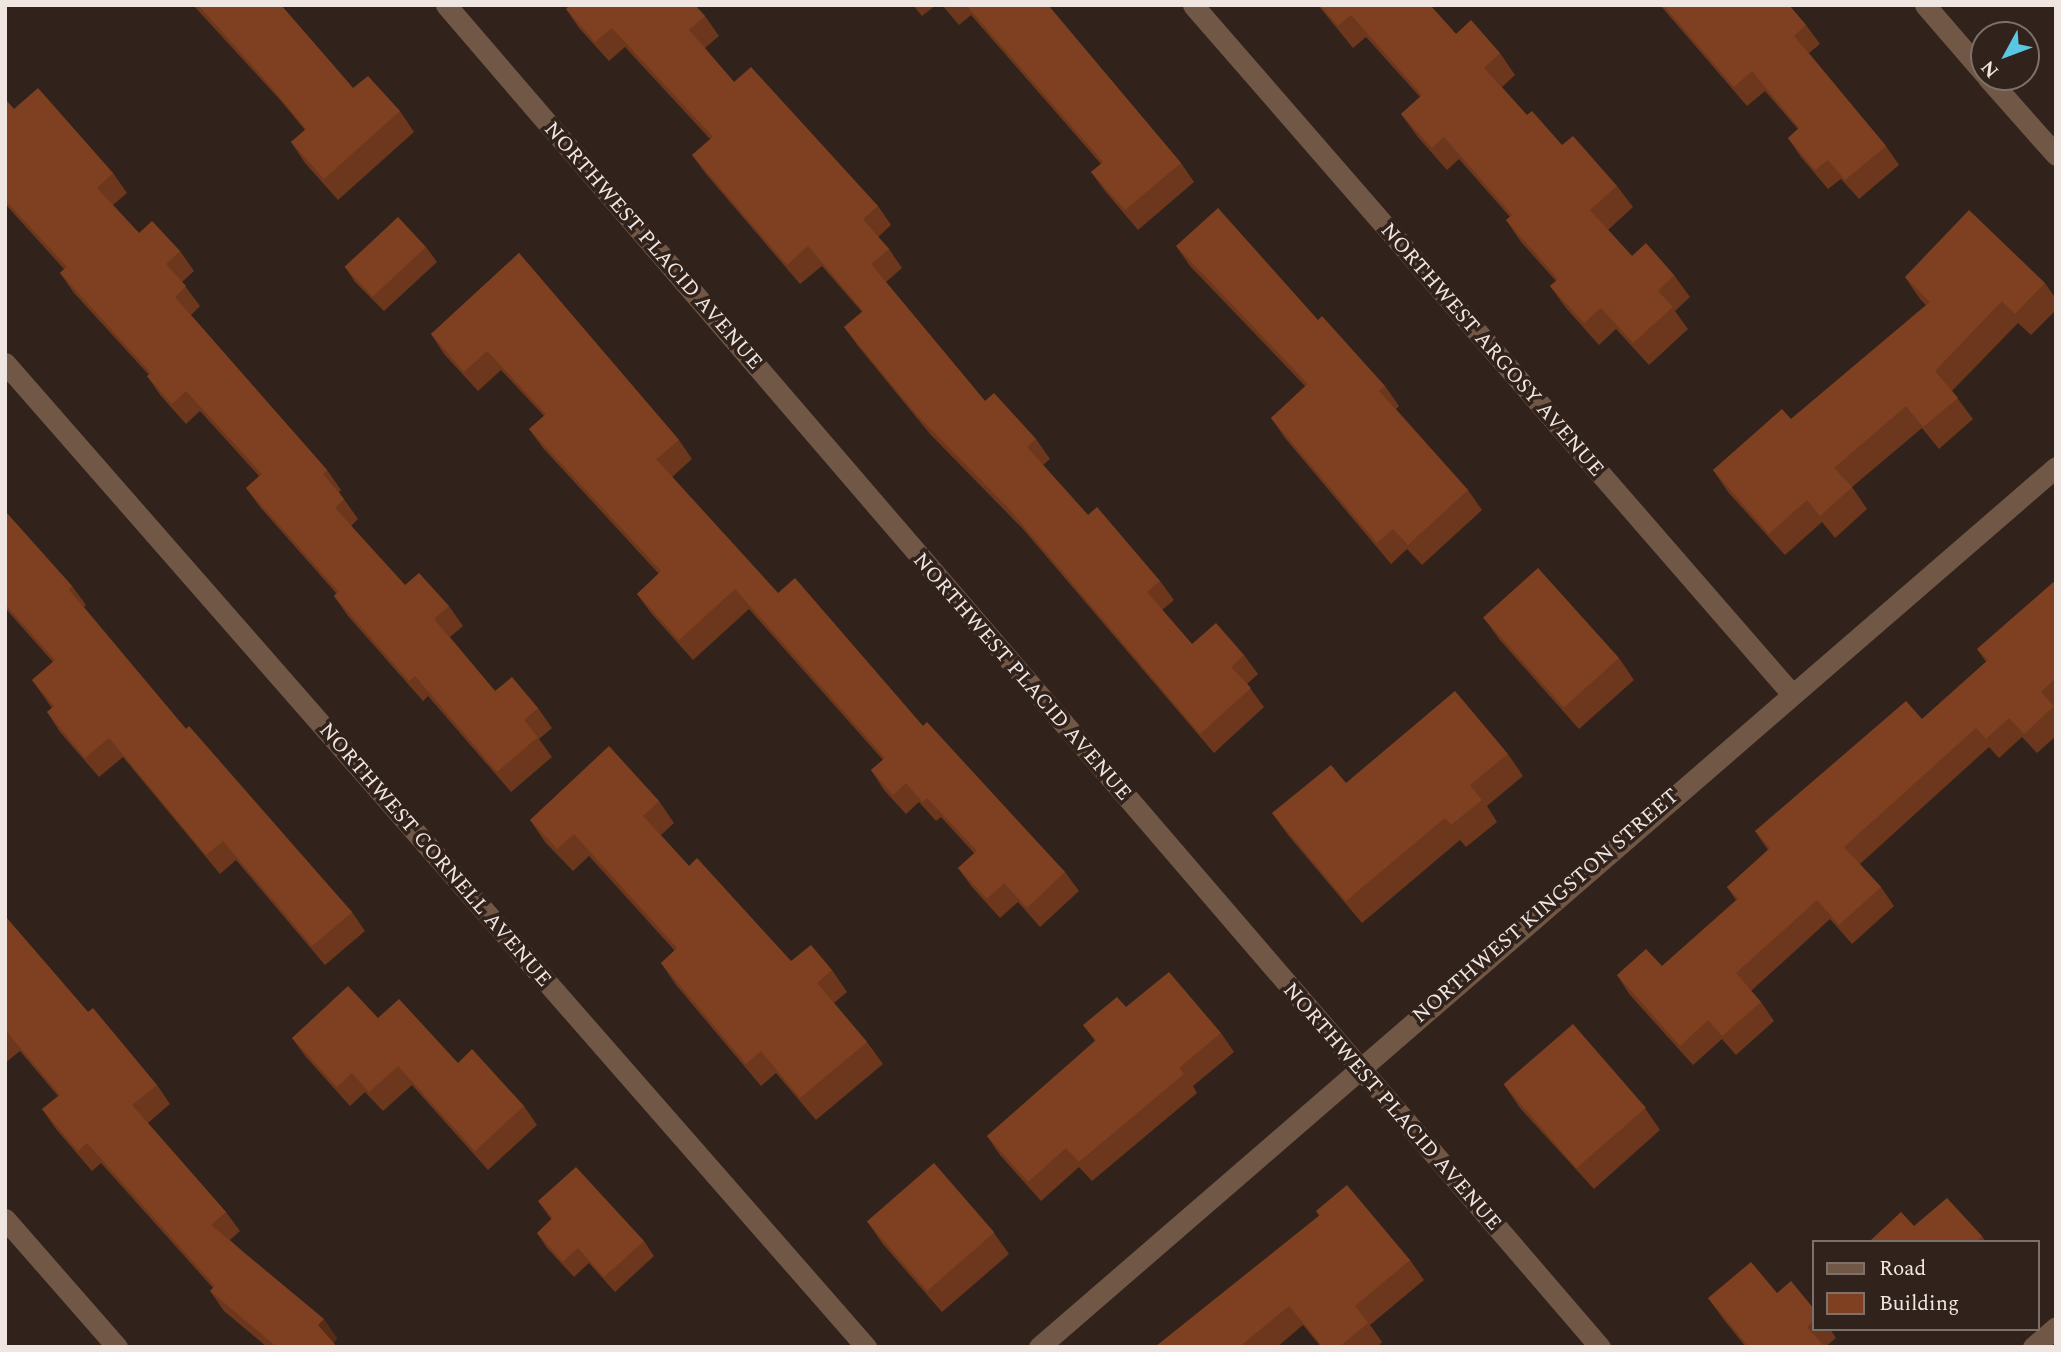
<!DOCTYPE html>
<html>
<head>
<meta charset="utf-8">
<style>
  body { margin:0 }
  #map { position:relative; width:2061px; height:1352px; overflow:hidden; background:#31231c; font-family:Spectral,serif }
  div>[style] { position:absolute }
  .minor>* { height:21px; margin:-10.5px; padding:0 10.5px; transform-origin:10.5px; border-radius:10.5px; background:#715745 }
  .wall>* { inset:0; background:#6c371c }
  .shaded-wall>* { inset:0; background:#582d17 }
  .building>* { inset:0; background:#7e4021; transform-origin:0 0 }
  span { translate:-50% -50%; white-space:nowrap; text-align:center; line-height:1.15; -webkit-text-stroke:7px #31231c; paint-order:stroke }
  .street-label { font-size:21px; color:#f0e6e1 }
  .frame { position:absolute; inset:0; border:7px solid #f0e6e1; pointer-events:none }
  .legend { position:absolute; left:1812px; top:1240px; width:228px; height:91px; box-sizing:border-box; background:#31231c; border:2px solid #7d716b; margin:0; padding:9px 12px; list-style:none; font-size:21px; color:#f0e6e1 }
  .legend li { display:flex; align-items:center; gap:14px; height:35px }
  .legend b { width:35px; border:2px solid #7d716b }
  .north { position:absolute; left:1970px; top:21px; width:70px; height:70px; box-sizing:border-box; background:#31231c; border:2px solid #7d716b; border-radius:50%; rotate:229deg; font-size:19px; font-weight:700; line-height:28px; text-align:center; color:#f0e6e1 }
  .north::after { content:''; display:block; margin:auto; width:24px; height:32px; background:#5ac8e5; clip-path:polygon(50% 0,100% 100%,50% 72%,0 100%) }
</style>
</head>
<body>
<div id="map">
  <div class="minor">
    <i style="left:446px;top:5px;width:1770px;rotate:49.31deg"></i>
    <i style="left:1193px;top:5px;width:913px;rotate:49deg"></i>
    <i style="left:1925px;top:5px;width:90px;rotate:49.1deg"></i>
    <i style="left:1987px;top:77px;width:104px;rotate:48.5deg"></i>
    <i style="left:5px;top:363px;width:1308px;rotate:48.81deg"></i>
    <i style="left:5px;top:1219px;width:170px;rotate:48.8deg"></i>
    <i style="left:1039px;top:1347px;width:1345px;rotate:-40.87deg"></i>
    <i style="left:2033px;top:1347px;width:30px;rotate:-41deg"></i>
  </div>
  <div class="wall">
    <i style="clip-path:polygon(193px 5px,281px 5px,353px 88px,400px 111px,414px 132px,338px 200px,305px 163px,291px 142px,305px 130px,281px 101px)"></i>
    <i style="clip-path:polygon(913px 5px,936px 5px,922px 16px)"></i>
    <i style="clip-path:polygon(942px 5px,1048px 5px,1181px 163px,1194px 182px,1138px 230px,1105px 191px,1091px 172px,1101px 164px,971px 15px,959px 25px)"></i>
    <i style="clip-path:polygon(1318px 5px,1430px 5px,1456px 34px,1500px 53px,1515px 75px,1502px 87px,1527px 115px,1562px 145px,1617px 186px,1633px 207px,1608px 230px,1632px 256px,1674px 275px,1690px 297px,1675px 311px,1688px 329px,1649px 365px,1616px 329px,1599px 345px,1566px 308px,1550px 286px,1556px 281px,1521px 242px,1506px 220px,1510px 217px,1459px 159px,1447px 170px,1417px 136px,1401px 114px,1420px 97px,1366px 37px,1353px 48px)"></i>
    <i style="clip-path:polygon(1660px 5px,1789px 5px,1806px 25px,1820px 44px,1809px 53px,1886px 146px,1899px 165px,1859px 199px,1841px 179px,1828px 189px,1801px 157px,1788px 138px,1798px 129px,1765px 91px,1747px 106px)"></i>
    <i style="clip-path:polygon(566px 9px,705px 16px,719px 36px,705px 48px,734px 82px,878px 206px,891px 225px,878px 237px,889px 249px,902px 268px,886px 282px,985px 401px,1036px 439px,1050px 459px,1043px 465px,1088px 515px,1160px 581px,1174px 600px,1162px 610px,1192px 644px,1244px 655px,1258px 674px,1247px 684px,1264px 707px,1214px 753px,1023px 529px,930px 434px,858px 346px,844px 327px,862px 312px,822px 266px,800px 284px,706px 174px,692px 155px,710px 139px,625px 47px,609px 61px,579px 28px)"></i>
    <i style="clip-path:polygon(5px 99px,14px 109px,113px 173px,127px 193px,113px 205px,139px 233px,180px 251px,194px 271px,182px 282px,200px 306px,191px 315px,327px 470px,341px 490px,339px 492px,358px 519px,351px 526px,405px 585px,449px 606px,463px 626px,450px 637px,495px 691px,538px 708px,552px 728px,539px 739px,552px 757px,511px 792px,428px 696px,423px 701px,348px 616px,334px 596px,336px 593px,260px 507px,246px 488px,259px 476px,200px 411px,186px 424px,161px 396px,147px 376px,149px 375px,74px 293px,60px 273px,64px 269px,7px 206px,5px 207px)"></i>
    <i style="clip-path:polygon(1176px 246px,1318px 320px,1385px 386px,1399px 406px,1396px 409px,1468px 490px,1482px 510px,1422px 565px,1407px 549px,1391px 564px,1285px 438px,1271px 418px,1305px 386px,1190px 266px)"></i>
    <i style="clip-path:polygon(426px 247px,437px 262px,384px 311px,355px 282px,345px 267px)"></i>
    <i style="clip-path:polygon(519px 253px,679px 440px,692px 459px,672px 477px,778px 593px,923px 726px,1065px 872px,1079px 891px,1040px 927px,1018px 902px,1000px 918px,972px 887px,958px 868px,974px 853px,941px 817px,936px 821px,919px 802px,906px 814px,884px 790px,871px 770px,883px 760px,749px 609px,693px 660px,651px 613px,637px 594px,659px 574px,543px 448px,529px 429px,544px 416px,501px 370px,478px 391px,444px 354px,431px 334px)"></i>
    <i style="clip-path:polygon(1905px 277px,2045px 283px,2056px 299px,2056px 310px,2031px 335px,2018px 323px,1952px 391px,1973px 419px,1939px 449px,1922px 428px,1852px 487px,1867px 509px,1835px 538px,1822px 522px,1785px 555px,1728px 492px,1713px 470px,1791px 419px,1926px 305px,1920px 299px)"></i>
    <i style="clip-path:polygon(5px 511px,72px 586px,86px 605px,84px 607px,186px 729px,352px 912px,365px 931px,325px 965px,236px 860px,220px 874px,123px 757px,99px 777px,60px 732px,47px 712px,52px 708px,32px 680px,53px 662px,5px 608px)"></i>
    <i style="clip-path:polygon(2056px 580px,2056px 736px,2037px 753px,2022px 737px,1999px 758px,1989px 747px,1860px 864px,1881px 887px,1894px 906px,1852px 944px,1830px 919px,1751px 991px,1761px 1002px,1774px 1021px,1736px 1055px,1722px 1039px,1693px 1065px,1630px 995px,1617px 975px,1662px 966px,1736px 900px,1727px 887px,1768px 850px,1755px 831px,1922px 719px,1986px 662px,1977px 649px)"></i>
    <i style="clip-path:polygon(1484px 618px,1619px 658px,1634px 680px,1579px 729px,1499px 639px)"></i>
    <i style="clip-path:polygon(1508px 754px,1523px 776px,1487px 806px,1497px 822px,1466px 847px,1460px 840px,1362px 923px,1288px 835px,1272px 813px,1346px 783px)"></i>
    <i style="clip-path:polygon(659px 801px,674px 823px,661px 835px,689px 866px,791px 961px,832px 970px,847px 992px,834px 1003px,867px 1042px,883px 1064px,816px 1120px,776px 1073px,761px 1086px,676px 985px,661px 963px,675px 951px,589px 856px,573px 871px,545px 842px,530px 820px)"></i>
    <i style="clip-path:polygon(5px 916px,88px 1012px,157px 1085px,170px 1104px,148px 1123px,226px 1212px,240px 1231px,230px 1240px,337px 1338px,333px 1343px,337px 1347px,267px 1347px,224px 1311px,210px 1291px,213px 1288px,101px 1163px,92px 1171px,56px 1129px,42px 1109px,58px 1096px,20px 1051px,5px 1063px)"></i>
    <i style="clip-path:polygon(1126px 1007px,1221px 1033px,1234px 1052px,1193px 1086px,1197px 1093px,1092px 1181px,1079px 1167px,1041px 1201px,1000px 1155px,987px 1136px,1095px 1041px,1083px 1025px)"></i>
    <i style="clip-path:polygon(378px 1018px,458px 1063px,524px 1106px,537px 1125px,488px 1170px,412px 1085px,383px 1111px,365px 1092px,350px 1106px,306px 1057px,292px 1038px)"></i>
    <i style="clip-path:polygon(1505px 1086px,1645px 1108px,1660px 1130px,1594px 1189px,1520px 1108px)"></i>
    <i style="clip-path:polygon(538px 1201px,644px 1241px,654px 1256px,615px 1292px,589px 1263px,574px 1277px,547px 1248px,537px 1233px,551px 1219px)"></i>
    <i style="clip-path:polygon(1316px 1211px,1410px 1260px,1424px 1280px,1370px 1325px,1382px 1342px,1377px 1347px,1321px 1347px,1303px 1325px,1277px 1347px,1155px 1347px,1319px 1216px)"></i>
    <i style="clip-path:polygon(867px 1221px,994px 1233px,1009px 1254px,942px 1312px,882px 1243px)"></i>
    <i style="clip-path:polygon(1914px 1226px,1982px 1236px,1986px 1242px,1872px 1242px)"></i>
    <i style="clip-path:polygon(1777px 1293px,1814px 1309px,1814px 1329px,1830px 1329px,1836px 1338px,1825px 1347px,1746px 1347px,1724px 1320px,1708px 1298px)"></i>
  </div>
  <div class="shaded-wall">
    <i style="clip-path:polygon(324px 1319px,337px 1338px,332px 1345px,318px 1325px)"></i>
  </div>
  <div class="building">
    <i style="clip-path:polygon(198px 5px,281px 5px,353px 88px,368px 76px,400px 111px,324px 179px,291px 142px,306px 129px,266px 81px)"></i>
    <i style="clip-path:polygon(570px 5px,695px 5px,705px 16px,689px 30px,734px 82px,751px 67px,878px 206px,863px 219px,889px 249px,871px 264px,985px 401px,994px 393px,1036px 439px,1027px 447px,1088px 515px,1097px 507px,1160px 581px,1147px 592px,1192px 644px,1216px 623px,1244px 655px,1231px 667px,1251px 688px,1200px 734px,1010px 510px,917px 415px,844px 327px,863px 311px,808px 246px,787px 265px,692px 155px,713px 137px,612px 28px,595px 42px,566px 9px)"></i>
    <i style="clip-path:polygon(966px 5px,1048px 5px,1181px 163px,1125px 210px,1091px 172px,1103px 162px)"></i>
    <i style="clip-path:polygon(1320px 5px,1430px 5px,1456px 34px,1471px 20px,1500px 53px,1484px 68px,1527px 115px,1532px 111px,1562px 145px,1573px 136px,1617px 186px,1590px 210px,1632px 256px,1646px 243px,1674px 275px,1658px 291px,1673px 307px,1633px 343px,1601px 308px,1584px 323px,1550px 286px,1558px 279px,1506px 220px,1512px 215px,1444px 137px,1432px 148px,1401px 114px,1422px 95px,1351px 15px,1338px 26px)"></i>
    <i style="clip-path:polygon(1663px 5px,1789px 5px,1806px 25px,1794px 36px,1886px 146px,1845px 180px,1828px 160px,1815px 170px,1788px 138px,1799px 128px,1752px 71px,1734px 87px)"></i>
    <i style="clip-path:polygon(38px 88px,113px 173px,97px 188px,139px 233px,152px 221px,180px 251px,166px 264px,186px 286px,175px 297px,327px 470px,323px 474px,344px 499px,335px 508px,405px 585px,419px 573px,449px 606px,434px 619px,495px 691px,512px 677px,538px 708px,524px 720px,538px 737px,497px 772px,415px 676px,409px 681px,334px 596px,339px 592px,246px 488px,262px 474px,186px 391px,172px 404px,147px 376px,151px 373px,60px 273px,67px 267px,5px 200px,5px 99px,14px 109px)"></i>
    <i style="clip-path:polygon(1218px 208px,1318px 320px,1322px 316px,1385px 386px,1379px 391px,1468px 490px,1408px 545px,1393px 529px,1377px 543px,1271px 418px,1308px 384px,1176px 246px)"></i>
    <i style="clip-path:polygon(1969px 210px,2045px 283px,2015px 314px,2002px 301px,1935px 371px,1958px 398px,1923px 427px,1906px 406px,1834px 468px,1852px 487px,1820px 516px,1807px 500px,1769px 534px,1713px 470px,1782px 409px,1791px 419px,1930px 302px,1905px 277px)"></i>
    <i style="left:398px;top:217px;width:41px;height:73px;rotate:47deg"></i>
    <i style="clip-path:polygon(519px 253px,679px 440px,656px 459px,778px 593px,795px 578px,923px 726px,927px 722px,1065px 872px,1027px 908px,1004px 883px,987px 899px,958px 868px,977px 851px,927px 798px,922px 802px,906px 783px,893px 795px,871px 770px,885px 758px,735px 589px,679px 640px,637px 594px,661px 571px,529px 429px,546px 414px,487px 351px,464px 372px,431px 334px)"></i>
    <i style="clip-path:polygon(5px 511px,72px 586px,69px 590px,186px 729px,189px 726px,352px 912px,312px 946px,223px 841px,206px 855px,109px 738px,85px 758px,47px 712px,54px 706px,32px 680px,55px 660px,5px 604px)"></i>
    <i style="left:1538px;top:568px;width:121px;height:74px;rotate:48deg"></i>
    <i style="clip-path:polygon(2056px 580px,2056px 678px,2041px 692px,2054px 706px,2024px 734px,2009px 718px,1986px 739px,1976px 728px,1844px 847px,1881px 887px,1839px 925px,1817px 900px,1736px 973px,1761px 1002px,1722px 1036px,1708px 1020px,1680px 1046px,1617px 975px,1646px 949px,1662px 966px,1738px 899px,1727px 887px,1770px 848px,1755px 831px,1906px 701px,1922px 719px,1988px 660px,1977px 649px)"></i>
    <i style="clip-path:polygon(1455px 691px,1508px 754px,1470px 785px,1482px 800px,1451px 825px,1445px 818px,1346px 901px,1272px 813px,1331px 765px,1346px 783px)"></i>
    <i style="clip-path:polygon(609px 746px,659px 801px,643px 816px,689px 866px,697px 858px,791px 961px,811px 945px,832px 970px,817px 983px,867px 1042px,800px 1098px,761px 1051px,746px 1064px,661px 963px,677px 948px,574px 834px,557px 849px,530px 820px)"></i>
    <i style="clip-path:polygon(5px 916px,88px 1012px,93px 1008px,157px 1085px,132px 1105px,226px 1212px,211px 1225px,324px 1319px,318px 1325px,337px 1347px,277px 1347px,210px 1291px,215px 1286px,87px 1143px,78px 1151px,42px 1109px,60px 1095px,6px 1031px,5px 1032px)"></i>
    <i style="clip-path:polygon(1169px 972px,1221px 1033px,1179px 1068px,1184px 1074px,1079px 1162px,1066px 1148px,1028px 1182px,987px 1136px,1096px 1040px,1083px 1025px,1117px 997px,1126px 1007px)"></i>
    <i style="clip-path:polygon(348px 986px,378px 1018px,399px 999px,458px 1063px,472px 1049px,524px 1106px,475px 1151px,398px 1066px,369px 1092px,352px 1073px,337px 1087px,292px 1038px)"></i>
    <i style="left:1573px;top:1024px;width:111px;height:92px;rotate:49deg"></i>
    <i style="left:934px;top:1163px;width:92px;height:89px;rotate:49deg"></i>
    <i style="clip-path:polygon(576px 1167px,644px 1241px,604px 1277px,578px 1248px,563px 1262px,537px 1233px,553px 1218px,538px 1201px)"></i>
    <i style="clip-path:polygon(1347px 1185px,1410px 1260px,1355px 1306px,1368px 1323px,1339px 1347px,1323px 1347px,1289px 1306px,1239px 1347px,1155px 1347px,1320px 1215px,1316px 1211px)"></i>
    <i style="clip-path:polygon(1947px 1198px,1982px 1236px,1976px 1242px,1872px 1242px,1871px 1240px,1901px 1212px,1914px 1226px)"></i>
    <i style="clip-path:polygon(1751px 1262px,1777px 1293px,1791px 1281px,1814px 1309px,1814px 1321px,1807px 1327px,1825px 1347px,1749px 1347px,1708px 1298px)"></i>
  </div>
  <div class="street-label">
    <span style="left:653px;top:246px;rotate:49deg">NORTHWEST PLACID AVENUE</span>
    <span style="left:1492px;top:350px;rotate:49deg">NORTHWEST ARGOSY AVENUE</span>
    <span style="left:1022px;top:677px;rotate:49deg">NORTHWEST PLACID AVENUE</span>
    <span style="left:435px;top:855px;rotate:49deg">NORTHWEST CORNELL AVENUE</span>
    <span style="left:1546px;top:906px;rotate:-41deg">NORTHWEST KINGSTON STREET</span>
    <span style="left:1392px;top:1107px;rotate:49deg">NORTHWEST PLACID AVENUE</span>
  </div>
  <div class="frame"></div>
  <ul class="legend">
  <li><b style="height:9px;background:#715745"></b>Road</li>
  <li><b style="height:19px;background:#7e4021"></b>Building</li>
  </ul>
  <div class="north">N</div>
</div>
</body>
</html>
